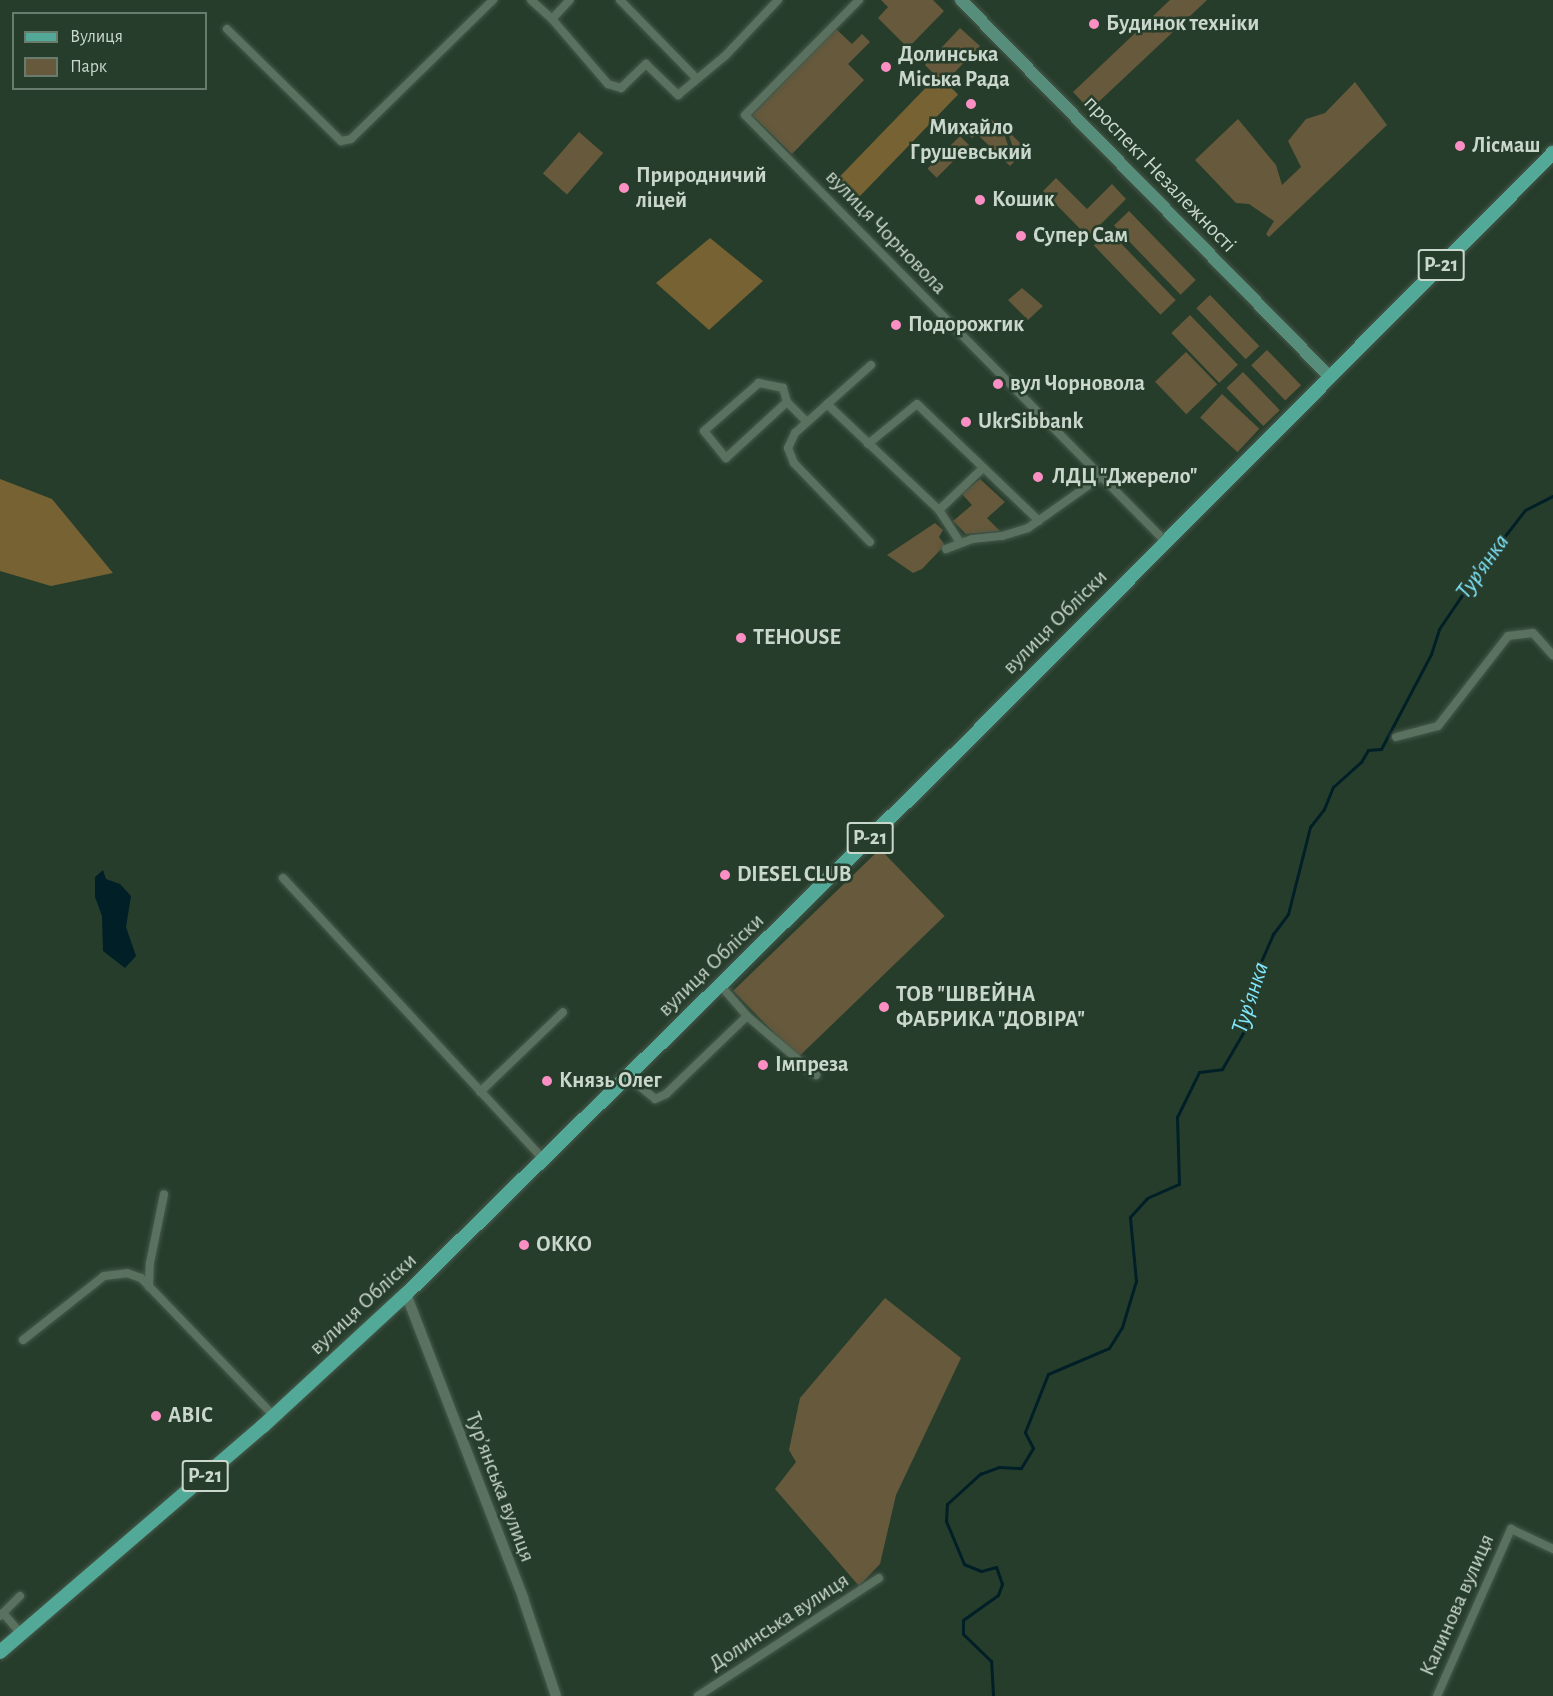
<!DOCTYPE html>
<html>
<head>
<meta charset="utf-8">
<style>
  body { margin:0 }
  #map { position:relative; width:1553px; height:1696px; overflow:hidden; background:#273d2c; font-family:"Alegreya Sans",sans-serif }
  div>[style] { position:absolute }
  .green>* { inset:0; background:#67593b; transform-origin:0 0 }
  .forest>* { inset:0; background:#766233; transform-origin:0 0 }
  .water>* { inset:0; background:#001f26 }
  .stream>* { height:3px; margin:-1.5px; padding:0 1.5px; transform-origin:1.5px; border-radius:1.5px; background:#001f26 }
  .roads { filter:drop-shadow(0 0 2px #47594b) drop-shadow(0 0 2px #47594b) }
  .minor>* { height:8px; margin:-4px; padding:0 4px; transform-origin:4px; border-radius:4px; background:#5a715f }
  .tertiary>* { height:10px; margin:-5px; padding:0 5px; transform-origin:5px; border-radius:5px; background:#5a715f }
  .secondary>* { height:12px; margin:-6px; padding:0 6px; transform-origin:6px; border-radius:6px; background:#568d7b }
  .primary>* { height:14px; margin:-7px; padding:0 7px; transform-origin:7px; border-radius:7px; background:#52a997 }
  .dots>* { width:16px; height:16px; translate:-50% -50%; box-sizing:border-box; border:3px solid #273d2c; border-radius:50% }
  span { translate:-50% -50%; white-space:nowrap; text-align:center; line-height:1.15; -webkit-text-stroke:5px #273d2c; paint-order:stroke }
  .shield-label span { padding:2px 4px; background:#273d2c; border:2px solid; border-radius:4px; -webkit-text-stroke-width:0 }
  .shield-label { font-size:21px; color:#cad7cc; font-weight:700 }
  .poi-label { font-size:22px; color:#cad7cc; font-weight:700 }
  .left { translate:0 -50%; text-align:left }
  .street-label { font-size:22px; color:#cad7cc }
  .water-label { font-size:24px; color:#81e7ff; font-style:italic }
  .legend { position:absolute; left:12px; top:12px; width:195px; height:78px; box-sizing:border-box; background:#273d2c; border:2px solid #687b6c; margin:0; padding:8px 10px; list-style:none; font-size:18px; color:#cad7cc }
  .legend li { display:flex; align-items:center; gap:12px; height:30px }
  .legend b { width:30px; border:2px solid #687b6c }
</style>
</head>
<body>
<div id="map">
  <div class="green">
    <i style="clip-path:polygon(881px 0,933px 0,944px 11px,908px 48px,878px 18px,888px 7px)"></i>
    <i style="clip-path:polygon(1170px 0,1207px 0,1090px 110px,1073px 92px)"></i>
    <i style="clip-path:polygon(960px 28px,980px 46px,952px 75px,948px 73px,941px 81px,925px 65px)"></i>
    <i style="clip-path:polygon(836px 29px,852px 44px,862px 34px,870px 42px,848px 64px,864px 80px,792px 154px,752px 115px)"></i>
    <i style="clip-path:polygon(1355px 82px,1387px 125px,1269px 237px,1266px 234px,1274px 221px,1249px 204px,1236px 203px,1195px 160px,1238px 119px,1276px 165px,1282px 185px,1301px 167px,1288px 141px,1306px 119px,1325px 113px)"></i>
    <i style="clip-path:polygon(988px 116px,1003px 131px,1014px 162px,1010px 166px,977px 134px,972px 138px,965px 132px,969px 128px,973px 130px)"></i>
    <i style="clip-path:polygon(1007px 130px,1028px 151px,1018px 162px)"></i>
    <i style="left:579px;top:132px;width:32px;height:55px;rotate:41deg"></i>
    <i style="left:960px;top:136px;width:13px;height:46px;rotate:45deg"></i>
    <i style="clip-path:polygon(1056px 178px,1087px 209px,1112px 184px,1126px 199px,1088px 237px,1043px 191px)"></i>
    <i style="left:1129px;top:211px;width:96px;height:21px;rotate:46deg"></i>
    <i style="left:1109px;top:231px;width:96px;height:21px;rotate:46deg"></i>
    <i style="clip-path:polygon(1022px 288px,1043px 306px,1028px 320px,1008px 300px)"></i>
    <i style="left:1210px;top:295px;width:71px;height:19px;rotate:46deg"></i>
    <i style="left:1190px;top:315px;width:69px;height:26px;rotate:46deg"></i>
    <i style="left:1267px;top:350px;width:49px;height:22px;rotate:46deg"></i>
    <i style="left:1186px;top:352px;width:45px;height:43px;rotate:46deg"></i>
    <i style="left:1243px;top:372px;width:53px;height:23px;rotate:46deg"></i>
    <i style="left:1222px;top:394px;width:51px;height:32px;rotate:43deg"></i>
    <i style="clip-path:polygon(980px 479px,1005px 502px,987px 518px,1000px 531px,966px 534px,953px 521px,972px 505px,962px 494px)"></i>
    <i style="clip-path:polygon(935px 523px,943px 530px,939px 537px,945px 545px,922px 569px,913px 573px,887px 555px)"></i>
    <i style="left:880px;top:849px;width:93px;height:204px;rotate:46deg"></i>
    <i style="clip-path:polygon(885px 1298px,961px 1358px,896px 1495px,880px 1564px,859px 1586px,775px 1489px,796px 1462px,789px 1450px,800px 1398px)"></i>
  </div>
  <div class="forest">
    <i style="left:938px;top:75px;width:28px;height:152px;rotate:44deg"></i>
    <i style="clip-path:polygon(710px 238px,763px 281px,709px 330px,656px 283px)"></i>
    <i style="clip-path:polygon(0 479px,52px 499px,113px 573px,51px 586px,0 571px)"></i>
  </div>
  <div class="water">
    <i style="clip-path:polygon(103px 870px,106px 879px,120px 884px,131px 896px,126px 927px,136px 956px,125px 968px,103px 951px,102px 916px,95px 897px,95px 877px)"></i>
  </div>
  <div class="stream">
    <i style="left:993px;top:1696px;width:35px;rotate:-93deg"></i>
    <i style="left:991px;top:1661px;width:39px;rotate:-136deg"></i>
    <i style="left:963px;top:1634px;width:14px;rotate:-90deg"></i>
    <i style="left:963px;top:1620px;width:43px;rotate:-35.5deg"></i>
    <i style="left:998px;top:1595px;width:12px;rotate:-70deg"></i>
    <i style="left:1002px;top:1584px;width:18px;rotate:-109deg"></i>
    <i style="left:996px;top:1567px;width:16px;rotate:165deg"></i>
    <i style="left:981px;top:1571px;width:18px;rotate:-158deg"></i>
    <i style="left:964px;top:1564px;width:47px;rotate:-112.7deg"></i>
    <i style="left:946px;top:1521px;width:17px;rotate:-87deg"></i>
    <i style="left:947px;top:1504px;width:45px;rotate:-42.3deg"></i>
    <i style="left:980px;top:1474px;width:20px;rotate:-20deg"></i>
    <i style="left:999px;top:1467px;width:22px;rotate:3deg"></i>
    <i style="left:1021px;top:1468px;width:23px;rotate:-59deg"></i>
    <i style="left:1033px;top:1448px;width:18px;rotate:-117deg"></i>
    <i style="left:1025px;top:1432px;width:62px;rotate:-68.4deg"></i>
    <i style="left:1048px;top:1374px;width:66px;rotate:-23.1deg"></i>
    <i style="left:1109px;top:1348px;width:25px;rotate:-58deg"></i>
    <i style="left:1122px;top:1327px;width:48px;rotate:-73.1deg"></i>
    <i style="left:1136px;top:1281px;width:64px;rotate:-95.4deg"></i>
    <i style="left:1130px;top:1217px;width:25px;rotate:-48deg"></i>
    <i style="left:1147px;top:1198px;width:35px;rotate:-24deg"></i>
    <i style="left:1179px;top:1184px;width:67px;rotate:-91.7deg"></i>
    <i style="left:1177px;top:1117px;width:50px;rotate:-63.9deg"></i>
    <i style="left:1199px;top:1072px;width:23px;rotate:-7deg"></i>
    <i style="left:1222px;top:1069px;width:44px;rotate:-59.9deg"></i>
    <i style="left:1244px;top:1031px;width:36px;rotate:-72deg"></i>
    <i style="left:1255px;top:997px;width:24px;rotate:-88deg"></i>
    <i style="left:1256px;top:973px;width:43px;rotate:-66.4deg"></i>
    <i style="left:1273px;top:934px;width:25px;rotate:-53deg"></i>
    <i style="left:1288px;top:914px;width:90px;rotate:-75.8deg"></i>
    <i style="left:1310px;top:827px;width:23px;rotate:-52deg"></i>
    <i style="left:1324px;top:809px;width:24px;rotate:-68deg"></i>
    <i style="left:1333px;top:787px;width:38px;rotate:-42deg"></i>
    <i style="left:1361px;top:762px;width:14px;rotate:-60deg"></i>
    <i style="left:1368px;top:750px;width:13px;rotate:-4deg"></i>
    <i style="left:1381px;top:749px;width:107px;rotate:-62.2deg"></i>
    <i style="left:1431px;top:654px;width:26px;rotate:-72deg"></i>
    <i style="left:1439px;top:629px;width:78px;rotate:-55.9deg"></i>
    <i style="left:1483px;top:564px;width:68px;rotate:-52.1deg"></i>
    <i style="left:1525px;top:510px;width:31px;rotate:-27deg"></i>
  </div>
  <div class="roads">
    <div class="minor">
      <i style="left:531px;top:0;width:28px;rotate:42deg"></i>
      <i style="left:552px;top:19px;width:26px;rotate:-47deg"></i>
      <i style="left:620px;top:0;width:110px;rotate:45.7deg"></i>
      <i style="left:859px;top:0;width:162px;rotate:134.7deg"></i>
      <i style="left:745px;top:115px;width:598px;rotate:45.41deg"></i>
      <i style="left:552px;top:19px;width:86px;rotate:49.3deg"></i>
      <i style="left:608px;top:84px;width:14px;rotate:17deg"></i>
      <i style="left:621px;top:88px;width:35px;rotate:-44deg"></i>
      <i style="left:646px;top:64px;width:45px;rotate:44.1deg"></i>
      <i style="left:678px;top:95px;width:62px;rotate:-39.8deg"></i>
      <i style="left:726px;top:55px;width:76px;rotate:-46.6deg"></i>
      <i style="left:227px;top:29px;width:160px;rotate:44.5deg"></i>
      <i style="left:341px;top:141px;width:10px;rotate:-11deg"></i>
      <i style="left:351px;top:139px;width:199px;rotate:-44.4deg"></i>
      <i style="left:787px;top:402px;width:15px;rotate:-106deg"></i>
      <i style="left:783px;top:388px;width:25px;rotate:-168deg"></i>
      <i style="left:759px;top:383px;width:73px;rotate:138.9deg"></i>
      <i style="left:704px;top:431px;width:35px;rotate:51deg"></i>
      <i style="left:726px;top:458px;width:83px;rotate:-42.6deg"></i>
      <i style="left:787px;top:402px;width:28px;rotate:45deg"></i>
      <i style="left:827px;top:404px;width:154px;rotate:43.4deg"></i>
      <i style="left:939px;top:510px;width:61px;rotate:-43.7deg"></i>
      <i style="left:868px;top:444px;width:63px;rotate:-39.2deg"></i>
      <i style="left:917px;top:404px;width:169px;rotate:43.8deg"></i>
      <i style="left:939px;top:510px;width:38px;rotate:57deg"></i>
      <i style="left:870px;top:542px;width:110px;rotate:-133.9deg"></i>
      <i style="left:794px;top:463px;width:16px;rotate:-112deg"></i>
      <i style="left:788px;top:448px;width:17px;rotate:-65deg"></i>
      <i style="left:795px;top:433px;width:102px;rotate:-41.8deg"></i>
      <i style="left:946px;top:549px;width:28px;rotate:-21deg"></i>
      <i style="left:972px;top:539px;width:30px;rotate:-6deg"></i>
      <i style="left:1002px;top:536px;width:27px;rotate:-17deg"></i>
      <i style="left:1028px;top:528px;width:87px;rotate:-35.2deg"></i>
      <i style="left:1396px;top:737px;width:43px;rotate:-14.7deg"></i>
      <i style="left:1438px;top:726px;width:114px;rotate:-52.1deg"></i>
      <i style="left:1508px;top:636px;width:25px;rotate:-7deg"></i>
      <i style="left:1533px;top:633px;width:30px;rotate:48deg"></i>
      <i style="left:283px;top:878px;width:383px;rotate:47.2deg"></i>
      <i style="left:721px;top:986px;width:40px;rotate:49deg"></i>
      <i style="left:747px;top:1016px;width:91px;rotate:40.5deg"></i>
      <i style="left:627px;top:1076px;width:36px;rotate:39deg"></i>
      <i style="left:655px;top:1099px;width:12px;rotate:-24deg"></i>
      <i style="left:666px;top:1094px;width:112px;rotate:-43.9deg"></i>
      <i style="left:480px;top:1092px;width:115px;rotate:-43.9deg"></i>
      <i style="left:149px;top:1287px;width:24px;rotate:-88deg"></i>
      <i style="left:150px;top:1263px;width:70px;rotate:-78.5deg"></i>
      <i style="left:23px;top:1340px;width:103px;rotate:-38.3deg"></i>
      <i style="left:104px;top:1276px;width:23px;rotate:-7deg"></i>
      <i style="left:127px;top:1273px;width:15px;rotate:20deg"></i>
      <i style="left:141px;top:1278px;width:192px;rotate:46.1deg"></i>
      <i style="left:3px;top:1613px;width:24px;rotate:-45deg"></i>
      <i style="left:0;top:1616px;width:4px;rotate:-45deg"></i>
      <i style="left:3px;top:1613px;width:28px;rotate:49deg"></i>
      <i style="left:698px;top:1696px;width:216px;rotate:-33.1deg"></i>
      <i style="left:1437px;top:1696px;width:183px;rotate:-66.1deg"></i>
      <i style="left:1511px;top:1529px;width:47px;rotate:25.5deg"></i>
    </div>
    <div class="tertiary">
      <i style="left:406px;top:1294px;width:326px;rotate:68.9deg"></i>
      <i style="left:523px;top:1598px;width:103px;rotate:71.4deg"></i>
    </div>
    <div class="secondary">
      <i style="left:961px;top:0;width:526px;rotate:45.62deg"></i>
    </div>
    <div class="primary">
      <i style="left:0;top:1652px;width:347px;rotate:-40.7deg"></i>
      <i style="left:263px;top:1426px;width:195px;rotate:-42.7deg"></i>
      <i style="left:406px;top:1294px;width:781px;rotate:-44.53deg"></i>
      <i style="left:963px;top:746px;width:837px;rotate:-45.15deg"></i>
    </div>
  </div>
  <div class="dots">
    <i style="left:1094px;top:24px;background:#fb8fc3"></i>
    <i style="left:886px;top:67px;background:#fb8fc3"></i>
    <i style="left:971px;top:104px;background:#fb8fc3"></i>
    <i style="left:1460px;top:146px;background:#fb8fc3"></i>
    <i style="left:624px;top:188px;background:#fb8fc3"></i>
    <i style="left:980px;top:200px;background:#fb8fc3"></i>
    <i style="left:1021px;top:236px;background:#fb8fc3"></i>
    <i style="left:896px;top:325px;background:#fb8fc3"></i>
    <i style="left:998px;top:384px;background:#fb8fc3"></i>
    <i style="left:966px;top:422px;background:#fb8fc3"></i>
    <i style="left:1038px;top:477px;background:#fb8fc3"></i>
    <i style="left:741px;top:638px;background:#fb8fc3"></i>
    <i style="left:725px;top:875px;background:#fb8fc3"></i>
    <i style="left:884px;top:1007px;background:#fb8fc3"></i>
    <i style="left:763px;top:1065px;background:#fb8fc3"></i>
    <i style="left:547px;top:1081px;background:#fb8fc3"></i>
    <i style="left:524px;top:1245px;background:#fb8fc3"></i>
    <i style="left:156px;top:1416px;background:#fb8fc3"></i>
  </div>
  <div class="shield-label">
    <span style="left:1441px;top:265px">Р-21</span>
    <span style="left:870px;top:838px">Р-21</span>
    <span style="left:205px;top:1476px">Р-21</span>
  </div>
  <div class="poi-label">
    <span class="left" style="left:1106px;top:24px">Будинок техніки</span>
    <span class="left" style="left:898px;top:67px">Долинська<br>Міська Рада</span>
    <span style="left:971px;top:140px">Михайло<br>Грушевський</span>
    <span class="left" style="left:1472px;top:146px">Лісмаш</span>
    <span class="left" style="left:636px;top:188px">Природничий<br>ліцей</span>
    <span class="left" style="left:992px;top:200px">Кошик</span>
    <span class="left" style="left:1033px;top:236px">Супер Сам</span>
    <span class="left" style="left:908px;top:325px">Подорожгик</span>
    <span class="left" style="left:1010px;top:384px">вул Чорновола</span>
    <span class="left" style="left:978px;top:422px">UkrSibbank</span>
    <span class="left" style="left:1052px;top:477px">ЛДЦ "Джерело"</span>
    <span class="left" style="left:753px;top:638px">TEHOUSE</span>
    <span class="left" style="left:737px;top:875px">DIESEL CLUB</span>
    <span class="left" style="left:896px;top:1007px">ТОВ "ШВЕЙНА<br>ФАБРИКА "ДОВІРА"</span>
    <span class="left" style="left:775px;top:1065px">Імпреза</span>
    <span class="left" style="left:559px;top:1081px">Князь Олег</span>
    <span class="left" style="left:536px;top:1245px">ОККО</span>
    <span class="left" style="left:168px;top:1416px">АВІС</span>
  </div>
  <div class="street-label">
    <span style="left:1160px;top:174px;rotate:46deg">проспект Незалежності</span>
    <span style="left:886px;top:232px;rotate:46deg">вулиця Чорновола</span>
    <span style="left:1055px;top:622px;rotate:-45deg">вулиця Обліски</span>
    <span style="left:711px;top:965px;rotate:-44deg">вулиця Обліски</span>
    <span style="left:363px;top:1304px;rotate:-43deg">вулиця Обліски</span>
    <span style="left:500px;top:1487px;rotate:69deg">Турʼянська вулиця</span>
    <span style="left:1457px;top:1605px;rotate:-66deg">Калинова вулиця</span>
    <span style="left:779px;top:1622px;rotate:-33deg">Долинська вулиця</span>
  </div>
  <div class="water-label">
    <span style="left:1483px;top:567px;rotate:-54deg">Тур'янка</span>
    <span style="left:1251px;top:998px;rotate:-72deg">Тур'янка</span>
  </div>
  <ul class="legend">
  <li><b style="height:8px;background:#52a997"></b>Вулиця</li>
  <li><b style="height:16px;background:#67593b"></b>Парк</li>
  </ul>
</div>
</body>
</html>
